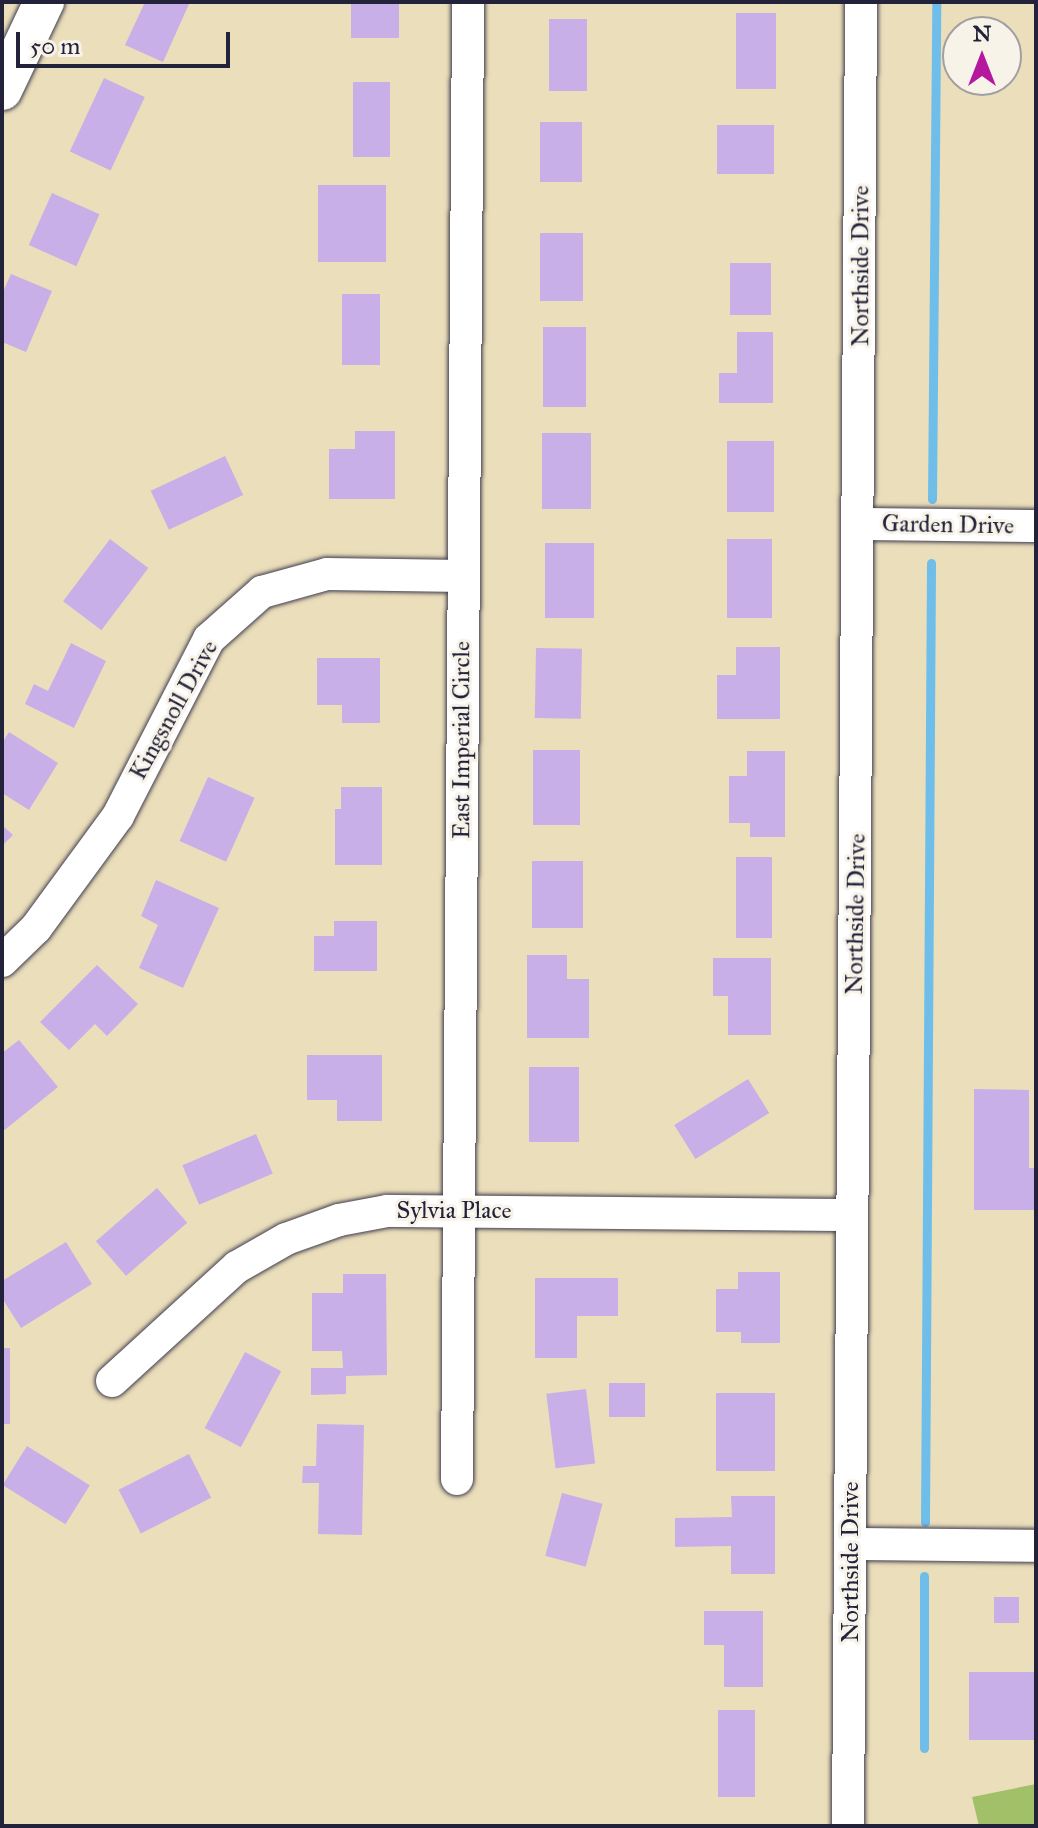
<!DOCTYPE html>
<html>
<head>
<meta charset="utf-8">
<style>
  body { margin:0 }
  #map { position:relative; width:1038px; height:1828px; overflow:hidden; background:#ebdebb; font-family:"IM FELL Great Primer",serif }
  div>[style] { position:absolute }
  .green>* { inset:0; background:#a1c068 }
  .stream>* { height:9px; margin:-4.5px; padding:0 4.5px; transform-origin:4.5px; border-radius:4.5px; background:#6fbeea }
  .building>* { inset:0; background:#c9afe8; transform-origin:0 0 }
  .roads { filter:drop-shadow(0 0 2px #403e4e) drop-shadow(0 0 2px #403e4e) }
  .minor>* { height:32px; margin:-16px; padding:0 16px; transform-origin:16px; border-radius:16px; background:#fff }
  .tertiary>* { height:40px; margin:-20px; padding:0 20px; transform-origin:20px; border-radius:20px; background:#fff }
  span { translate:-50% -50%; white-space:nowrap; text-align:center; line-height:1.15; -webkit-text-stroke:6px #f7f3e8; paint-order:stroke }
  .street-label { font-size:24px; color:#22223b }
  .frame { position:absolute; inset:0; border:4px solid #22223b; pointer-events:none }
  .north { position:absolute; left:942px; top:16px; width:80px; height:80px; box-sizing:border-box; background:#f7f3e8; border:2px solid #a29fa3; border-radius:50%; rotate:0deg; font-size:22px; font-weight:700; line-height:32px; text-align:center; color:#22223b }
  .north::after { content:''; display:block; margin:auto; width:28px; height:36px; background:#b5179e; clip-path:polygon(50% 0,100% 100%,50% 72%,0 100%) }
  .scale { position:absolute; left:16px; top:32px; width:214px; height:36px; box-sizing:border-box; border:4px solid #22223b; border-top:0; padding-left:10px; font-size:24px; line-height:28px; white-space:nowrap; color:#22223b; -webkit-text-stroke:6px #f7f3e8; paint-order:stroke }
</style>
</head>
<body>
<div id="map">
  <div class="green">
    <i style="clip-path:polygon(1036px 1784px,1036px 1826px,979px 1826px,972px 1797px)"></i>
  </div>
  <div class="stream">
    <i style="left:932px;top:499px;width:497px;rotate:-89.5deg"></i>
    <i style="left:925px;top:1522px;width:959px;rotate:-89.64deg"></i>
    <i style="left:924px;top:1748px;width:172px;rotate:-90deg"></i>
  </div>
  <div class="building">
    <i style="clip-path:polygon(145px 2px,189px 4px,163px 62px,125px 45px)"></i>
    <i style="left:351px;top:2px;width:48px;height:36px"></i>
    <i style="left:736px;top:13px;width:40px;height:76px"></i>
    <i style="left:549px;top:19px;width:38px;height:72px"></i>
    <i style="left:104px;top:78px;width:45px;height:81px;rotate:25deg"></i>
    <i style="left:353px;top:82px;width:37px;height:75px"></i>
    <i style="left:540px;top:122px;width:42px;height:60px"></i>
    <i style="left:717px;top:125px;width:57px;height:49px"></i>
    <i style="left:318px;top:185px;width:68px;height:77px"></i>
    <i style="left:52px;top:193px;width:52px;height:57px;rotate:24deg"></i>
    <i style="left:540px;top:233px;width:43px;height:68px"></i>
    <i style="left:730px;top:263px;width:41px;height:52px"></i>
    <i style="clip-path:polygon(11px 274px,52px 291px,26px 352px,2px 342px,2px 294px)"></i>
    <i style="left:342px;top:294px;width:38px;height:71px"></i>
    <i style="left:543px;top:327px;width:43px;height:80px"></i>
    <i style="clip-path:polygon(737px 332px,773px 332px,773px 403px,719px 403px,719px 373px,737px 373px)"></i>
    <i style="clip-path:polygon(355px 431px,395px 431px,395px 499px,329px 499px,329px 449px,355px 449px)"></i>
    <i style="left:542px;top:433px;width:49px;height:76px"></i>
    <i style="left:727px;top:441px;width:47px;height:71px"></i>
    <i style="left:225px;top:456px;width:43px;height:82px;rotate:65deg"></i>
    <i style="left:110px;top:539px;width:48px;height:78px;rotate:37deg"></i>
    <i style="left:727px;top:539px;width:45px;height:79px"></i>
    <i style="left:545px;top:543px;width:49px;height:75px"></i>
    <i style="clip-path:polygon(71px 643px,106px 661px,74px 728px,25px 704px,34px 684px,48px 691px)"></i>
    <i style="clip-path:polygon(736px 647px,780px 647px,780px 719px,717px 719px,717px 675px,736px 675px)"></i>
    <i style="left:536px;top:648px;width:46px;height:70px;rotate:1deg"></i>
    <i style="clip-path:polygon(317px 658px,380px 658px,380px 723px,342px 723px,342px 705px,317px 705px)"></i>
    <i style="clip-path:polygon(9px 732px,58px 763px,29px 810px,2px 793px,2px 743px)"></i>
    <i style="left:533px;top:750px;width:47px;height:75px"></i>
    <i style="clip-path:polygon(747px 751px,785px 751px,785px 837px,750px 837px,750px 823px,729px 823px,729px 776px,747px 776px)"></i>
    <i style="left:208px;top:777px;width:51px;height:70px;rotate:24deg"></i>
    <i style="clip-path:polygon(341px 787px,382px 787px,382px 865px,335px 865px,335px 809px,341px 809px)"></i>
    <i style="clip-path:polygon(2px 825px,13px 835px,2px 846px)"></i>
    <i style="left:736px;top:857px;width:36px;height:81px"></i>
    <i style="left:532px;top:861px;width:51px;height:67px"></i>
    <i style="clip-path:polygon(156px 880px,219px 908px,183px 988px,139px 968px,158px 925px,141px 916px)"></i>
    <i style="clip-path:polygon(334px 921px,377px 921px,377px 971px,314px 971px,314px 936px,334px 936px)"></i>
    <i style="clip-path:polygon(527px 955px,567px 955px,567px 979px,589px 979px,589px 1038px,527px 1038px)"></i>
    <i style="clip-path:polygon(713px 958px,771px 958px,771px 1035px,728px 1035px,728px 996px,713px 996px)"></i>
    <i style="clip-path:polygon(97px 965px,138px 1004px,107px 1036px,95px 1024px,69px 1050px,40px 1022px)"></i>
    <i style="clip-path:polygon(19px 1040px,58px 1087px,2px 1132px,2px 1053px)"></i>
    <i style="clip-path:polygon(307px 1055px,382px 1055px,382px 1121px,337px 1121px,337px 1100px,307px 1100px)"></i>
    <i style="left:529px;top:1067px;width:50px;height:75px"></i>
    <i style="left:748px;top:1079px;width:40px;height:87px;rotate:58deg"></i>
    <i style="clip-path:polygon(974px 1089px,1029px 1090px,1029px 1168px,1036px 1168px,1036px 1210px,974px 1210px)"></i>
    <i style="left:256px;top:1134px;width:43px;height:80px;rotate:67deg"></i>
    <i style="left:157px;top:1188px;width:46px;height:81px;rotate:49deg"></i>
    <i style="clip-path:polygon(66px 1242px,92px 1284px,21px 1328px,2px 1298px,2px 1281px)"></i>
    <i style="clip-path:polygon(738px 1272px,780px 1272px,780px 1343px,741px 1343px,741px 1332px,716px 1332px,716px 1289px,738px 1289px)"></i>
    <i style="clip-path:polygon(343px 1274px,386px 1274px,387px 1375px,346px 1376px,346px 1394px,311px 1395px,311px 1368px,343px 1368px,342px 1351px,312px 1351px,312px 1293px,343px 1293px)"></i>
    <i style="clip-path:polygon(535px 1278px,618px 1278px,618px 1316px,577px 1316px,577px 1358px,535px 1358px)"></i>
    <i style="left:2px;top:1348px;width:8px;height:76px"></i>
    <i style="left:245px;top:1352px;width:41px;height:86px;rotate:28deg"></i>
    <i style="left:609px;top:1383px;width:36px;height:34px"></i>
    <i style="left:586px;top:1389px;width:75px;height:40px;rotate:83deg"></i>
    <i style="left:716px;top:1393px;width:59px;height:78px"></i>
    <i style="clip-path:polygon(317px 1424px,364px 1425px,362px 1535px,318px 1534px,319px 1483px,302px 1483px,303px 1466px,316px 1466px)"></i>
    <i style="left:27px;top:1446px;width:74px;height:46px;rotate:32deg"></i>
    <i style="left:189px;top:1454px;width:49px;height:79px;rotate:63deg"></i>
    <i style="left:562px;top:1493px;width:42px;height:65px;rotate:15deg"></i>
    <i style="clip-path:polygon(731px 1496px,775px 1496px,775px 1574px,731px 1574px,731px 1546px,675px 1547px,675px 1518px,732px 1517px)"></i>
    <i style="left:994px;top:1597px;width:25px;height:26px"></i>
    <i style="clip-path:polygon(704px 1611px,763px 1611px,763px 1687px,724px 1687px,724px 1645px,704px 1645px)"></i>
    <i style="left:969px;top:1672px;width:67px;height:68px"></i>
    <i style="left:718px;top:1710px;width:37px;height:87px"></i>
  </div>
  <div class="roads">
    <div class="minor">
      <i style="left:860px;top:524px;width:176px;rotate:0.7deg"></i>
      <i style="left:2px;top:961px;width:47px;rotate:-44.1deg"></i>
      <i style="left:36px;top:928px;width:139px;rotate:-53.8deg"></i>
      <i style="left:118px;top:816px;width:199px;rotate:-62.8deg"></i>
      <i style="left:209px;top:639px;width:71px;rotate:-41.6deg"></i>
      <i style="left:262px;top:592px;width:67px;rotate:-15.5deg"></i>
      <i style="left:327px;top:574px;width:137px;rotate:0.8deg"></i>
      <i style="left:112px;top:1381px;width:169px;rotate:-42.4deg"></i>
      <i style="left:237px;top:1267px;width:56px;rotate:-29.7deg"></i>
      <i style="left:286px;top:1239px;width:56px;rotate:-19.7deg"></i>
      <i style="left:339px;top:1220px;width:49px;rotate:-10.6deg"></i>
      <i style="left:387px;top:1211px;width:465px;rotate:0.5deg"></i>
      <i style="left:457px;top:1479px;width:1477px;rotate:-89.57deg"></i>
      <i style="left:851px;top:1544px;width:185px;rotate:0.6deg"></i>
      <i style="left:848px;top:1826px;width:1824px;rotate:-89.59deg"></i>
    </div>
    <div class="tertiary">
      <i style="left:2px;top:90px;width:98px;rotate:-64.5deg"></i>
    </div>
  </div>
  <div class="street-label">
    <span style="left:861px;top:266px;rotate:-90deg">Northside Drive</span>
    <span style="left:948px;top:525px;rotate:1deg">Garden Drive</span>
    <span style="left:174px;top:710px;rotate:-61deg">Kingsnoll Drive</span>
    <span style="left:462px;top:740px;rotate:-90deg">East Imperial Circle</span>
    <span style="left:856px;top:914px;rotate:-89deg">Northside Drive</span>
    <span style="left:454px;top:1211px">Sylvia Place</span>
    <span style="left:851px;top:1562px;rotate:-90deg">Northside Drive</span>
  </div>
  <div class="frame"></div>
  <div class="north">N</div>
  <div class="scale">50 m</div>
</div>
</body>
</html>
